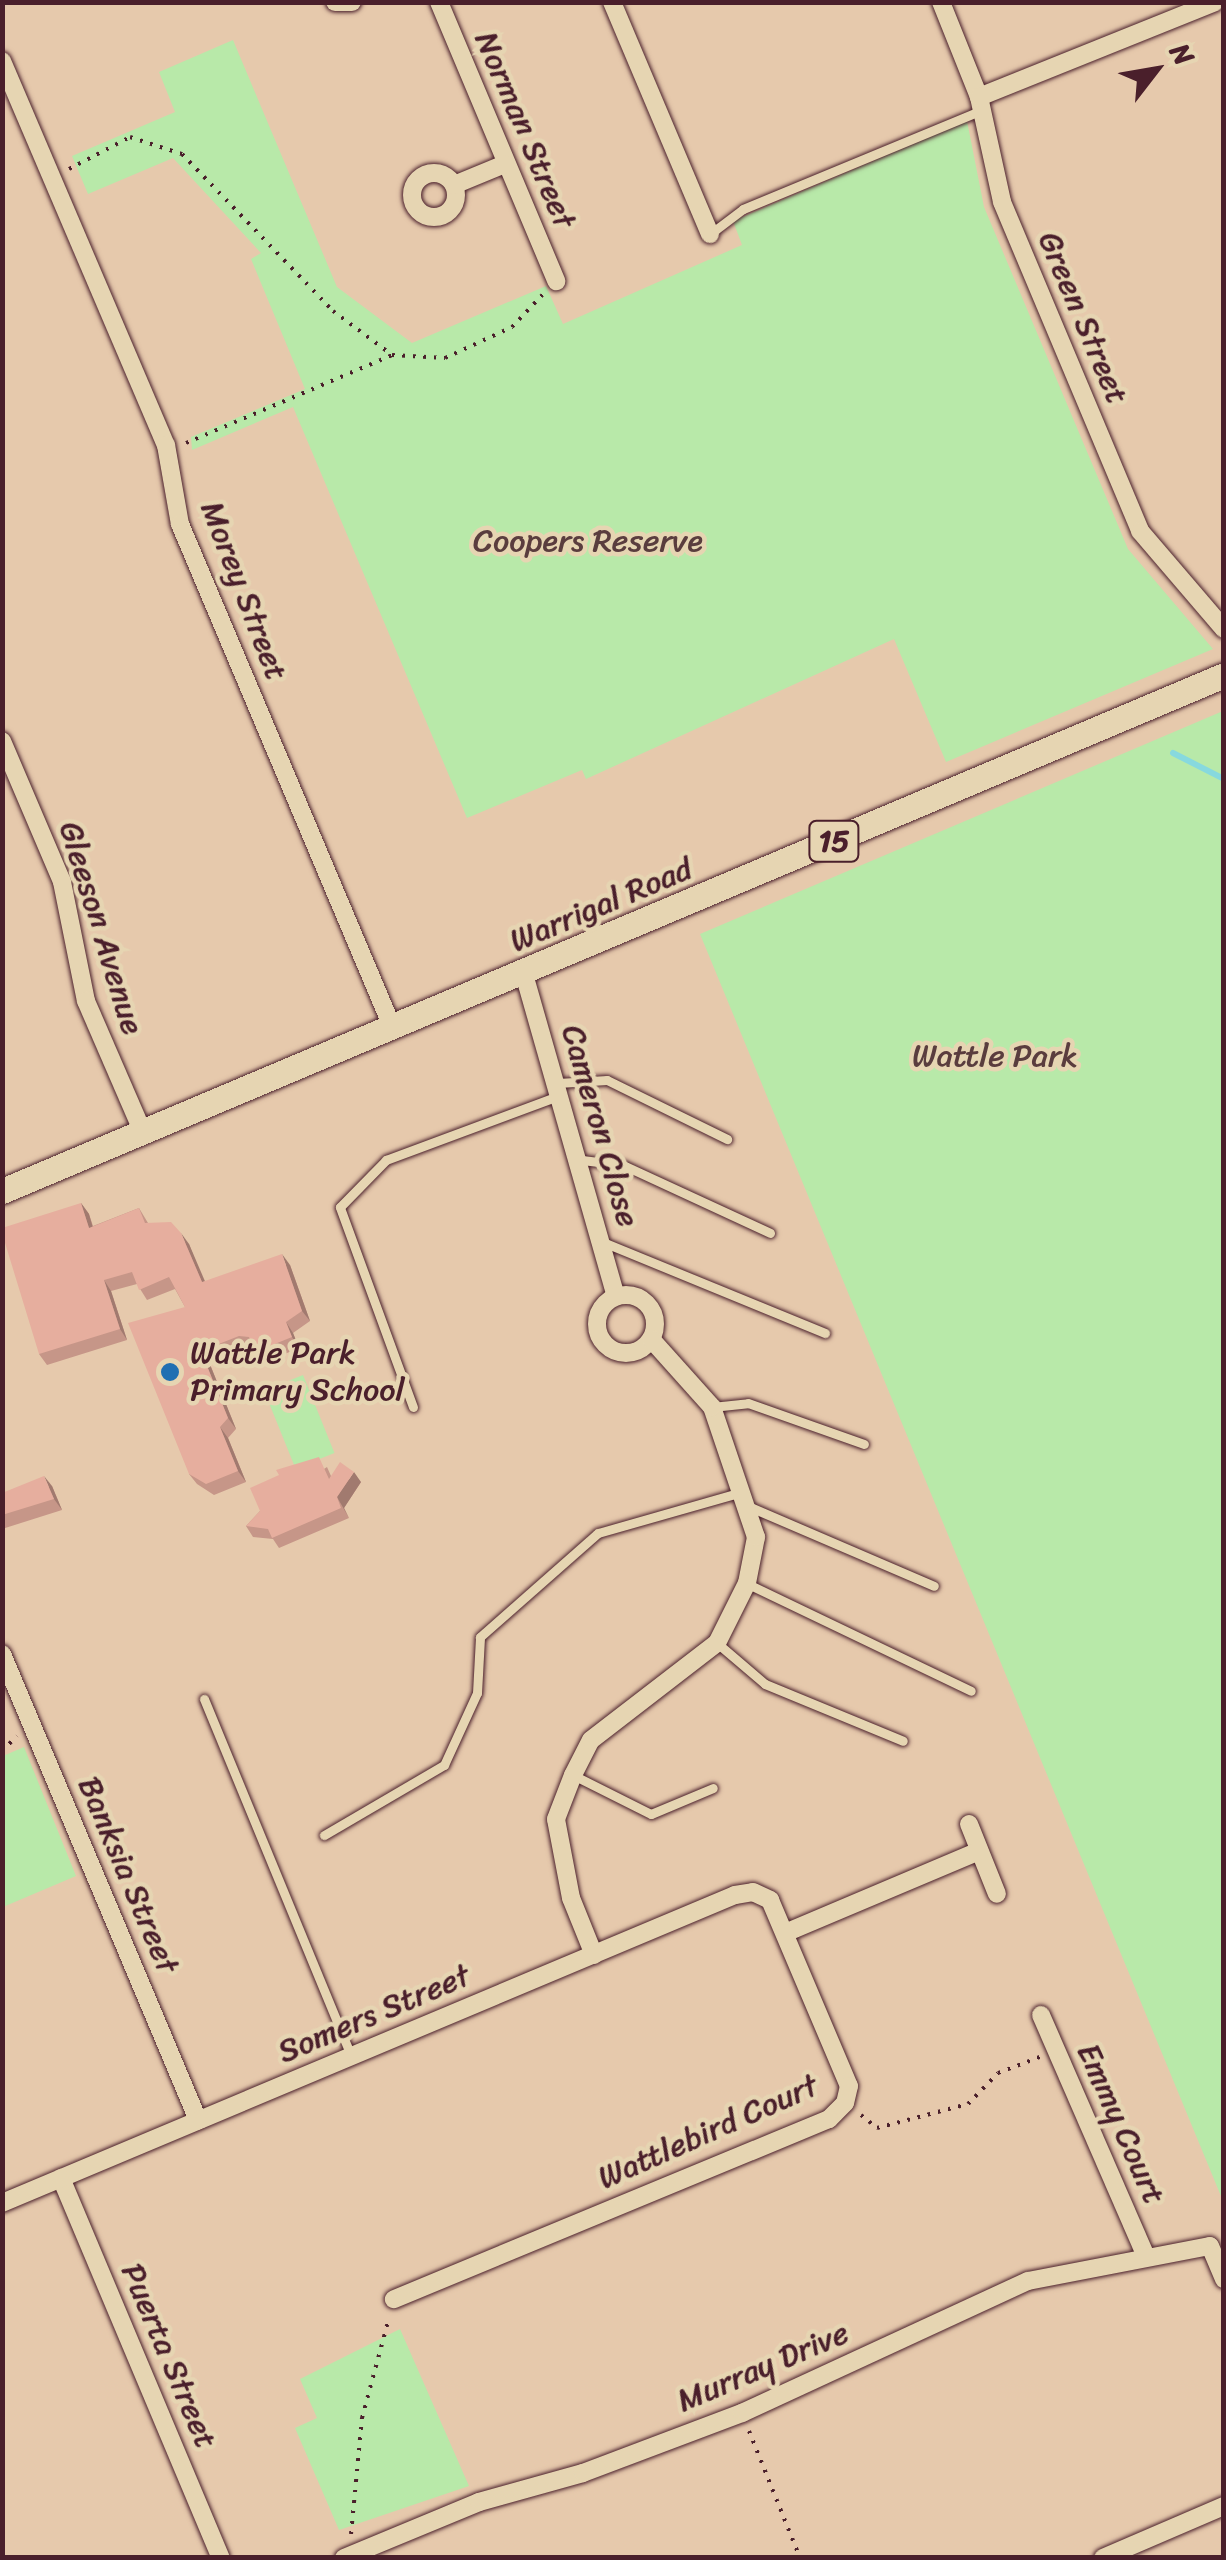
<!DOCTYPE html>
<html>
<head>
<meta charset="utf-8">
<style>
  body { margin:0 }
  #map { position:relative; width:1226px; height:2560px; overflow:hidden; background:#e6c9ac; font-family:Sriracha,sans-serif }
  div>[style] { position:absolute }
  .green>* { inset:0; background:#b8e9a9; transform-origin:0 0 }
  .stream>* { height:6px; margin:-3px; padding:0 3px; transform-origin:3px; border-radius:3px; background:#87d9de }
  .path>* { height:4px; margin-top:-2px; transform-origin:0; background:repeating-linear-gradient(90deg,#4a1f2b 0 2.5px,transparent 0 10.5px) }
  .roads { filter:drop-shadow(0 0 2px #4a1f2b) drop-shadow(0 0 2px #4a1f2b) }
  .service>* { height:9px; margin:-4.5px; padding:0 4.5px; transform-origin:4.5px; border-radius:4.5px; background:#e6d5b2 }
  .minor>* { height:18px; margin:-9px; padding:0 9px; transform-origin:9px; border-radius:9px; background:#e6d5b2 }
  .minor>.ring { margin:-9px; padding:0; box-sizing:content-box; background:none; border:18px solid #e6d5b2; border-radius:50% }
  .primary>* { height:25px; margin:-12.5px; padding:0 12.5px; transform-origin:12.5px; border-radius:12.5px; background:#e6d5b2 }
  .wall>* { inset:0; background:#c69688 }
  .shaded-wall>* { inset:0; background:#a17a6f }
  .building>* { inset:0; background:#e6ae9e }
  .dots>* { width:28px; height:28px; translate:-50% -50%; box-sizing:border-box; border:5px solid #e6d5b2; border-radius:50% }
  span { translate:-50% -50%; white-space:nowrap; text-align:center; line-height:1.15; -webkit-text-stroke:9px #e6d5b2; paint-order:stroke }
  .shield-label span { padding:2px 8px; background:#e6d5b2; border:2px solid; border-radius:8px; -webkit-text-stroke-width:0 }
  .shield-label { font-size:30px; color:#4a1f2b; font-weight:700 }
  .street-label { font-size:32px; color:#4a1f2b }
  .park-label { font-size:32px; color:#5a3d3e }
  .poi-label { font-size:32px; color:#4a1f2b }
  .left { translate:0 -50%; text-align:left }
  .frame { position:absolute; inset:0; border:5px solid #4a1f2b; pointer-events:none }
  .north { position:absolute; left:1106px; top:20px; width:100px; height:100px; -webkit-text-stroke:8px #e6d5b2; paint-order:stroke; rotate:59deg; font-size:28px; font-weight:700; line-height:40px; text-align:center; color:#4a1f2b }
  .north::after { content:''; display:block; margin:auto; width:35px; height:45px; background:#4a1f2b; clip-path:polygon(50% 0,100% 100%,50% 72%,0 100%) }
</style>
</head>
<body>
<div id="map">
  <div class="green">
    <i style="clip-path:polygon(233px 40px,337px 287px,412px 343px,546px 286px,563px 324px,742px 245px,733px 221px,967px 121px,984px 207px,1128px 549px,1213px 649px,946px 762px,894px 639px,586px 779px,582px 770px,467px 818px,293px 407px,192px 450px,191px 437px,305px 389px,251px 259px,261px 253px,173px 158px,88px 194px,72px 156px,175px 112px,159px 72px)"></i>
    <i style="clip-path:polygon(1223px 711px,1223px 2201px,700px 934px)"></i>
    <i style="left:303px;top:1375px;width:84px;height:42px;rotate:68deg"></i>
    <i style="clip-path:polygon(24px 1747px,76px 1876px,3px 1907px,3px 1756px)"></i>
    <i style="clip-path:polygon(400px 2329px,469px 2486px,339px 2530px,295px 2428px,317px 2418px,300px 2379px)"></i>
  </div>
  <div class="stream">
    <i style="left:1173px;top:753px;width:57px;rotate:27deg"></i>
  </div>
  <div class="path">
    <i style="left:69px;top:169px;width:69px;rotate:-27.7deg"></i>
    <i style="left:130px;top:137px;width:55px;rotate:18.1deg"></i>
    <i style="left:182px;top:154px;width:218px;rotate:46.1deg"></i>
    <i style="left:333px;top:311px;width:74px;rotate:36.7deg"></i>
    <i style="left:392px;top:355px;width:53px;rotate:3.2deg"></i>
    <i style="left:445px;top:358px;width:74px;rotate:-24.8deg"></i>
    <i style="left:512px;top:327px;width:48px;rotate:-46.7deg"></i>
    <i style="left:186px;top:443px;width:224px;rotate:-23.1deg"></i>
    <i style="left:2px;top:1751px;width:21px;rotate:-45deg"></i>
    <i style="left:861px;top:2115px;width:21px;rotate:39deg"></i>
    <i style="left:877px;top:2128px;width:94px;rotate:-14.8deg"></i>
    <i style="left:968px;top:2104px;width:43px;rotate:-45.9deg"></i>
    <i style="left:998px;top:2073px;width:47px;rotate:-21.1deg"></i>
    <i style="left:749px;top:2431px;width:137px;rotate:68.1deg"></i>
    <i style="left:351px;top:2534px;width:117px;rotate:-84.6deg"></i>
    <i style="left:362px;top:2418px;width:104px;rotate:-74.9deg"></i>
  </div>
  <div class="roads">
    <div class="service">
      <i style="left:710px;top:234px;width:41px;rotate:-37.1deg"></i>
      <i style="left:743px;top:209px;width:259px;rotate:-22.5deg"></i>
      <i style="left:558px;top:1083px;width:49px;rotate:-3.5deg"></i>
      <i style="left:607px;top:1080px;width:134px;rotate:26.2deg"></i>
      <i style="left:582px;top:1160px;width:41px;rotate:7deg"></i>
      <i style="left:623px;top:1165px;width:162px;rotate:24.8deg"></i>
      <i style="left:603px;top:1242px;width:240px;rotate:22.3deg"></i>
      <i style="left:413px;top:1407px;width:213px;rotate:-110.1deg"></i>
      <i style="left:340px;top:1207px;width:66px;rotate:-45.6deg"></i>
      <i style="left:386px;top:1160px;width:184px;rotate:-20.4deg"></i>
      <i style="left:712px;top:1407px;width:36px;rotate:-6deg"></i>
      <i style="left:748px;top:1403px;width:123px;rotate:19.5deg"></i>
      <i style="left:750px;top:1507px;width:200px;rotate:23.2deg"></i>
      <i style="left:748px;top:1584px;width:247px;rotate:25.6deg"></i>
      <i style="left:717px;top:1643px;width:63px;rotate:40.5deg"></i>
      <i style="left:765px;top:1684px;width:149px;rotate:22.4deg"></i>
      <i style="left:204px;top:1699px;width:385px;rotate:67.6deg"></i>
      <i style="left:573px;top:1775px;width:87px;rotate:26.6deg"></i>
      <i style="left:651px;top:1814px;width:67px;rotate:-22.8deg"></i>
      <i style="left:324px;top:1835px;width:139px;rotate:-30.3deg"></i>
      <i style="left:444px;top:1765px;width:79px;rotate:-65.4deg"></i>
      <i style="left:477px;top:1693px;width:56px;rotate:-86.9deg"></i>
      <i style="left:480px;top:1637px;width:157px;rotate:-41.4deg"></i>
      <i style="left:598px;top:1533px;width:150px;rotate:-15.9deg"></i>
    </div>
    <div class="minor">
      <i style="left:335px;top:2px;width:17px"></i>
      <i style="left:439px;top:2px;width:303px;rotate:67.2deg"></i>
      <i style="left:612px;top:2px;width:252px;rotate:67.1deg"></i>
      <i style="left:941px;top:2px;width:102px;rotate:68.2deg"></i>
      <i style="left:979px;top:97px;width:107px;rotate:77.6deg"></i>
      <i style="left:1002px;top:202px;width:357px;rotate:67.2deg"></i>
      <i style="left:1140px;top:531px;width:129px;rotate:49.4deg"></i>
      <i style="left:2px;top:61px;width:418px;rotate:66.9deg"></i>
      <i style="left:166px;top:445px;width:80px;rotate:80deg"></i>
      <i style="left:180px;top:524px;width:548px;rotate:67.13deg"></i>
      <i style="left:979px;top:97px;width:254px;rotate:-21.9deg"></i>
      <i class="ring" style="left:412px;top:173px;width:26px;height:26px"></i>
      <i style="left:454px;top:185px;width:55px;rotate:-22.4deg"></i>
      <i style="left:2px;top:741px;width:153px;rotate:66.9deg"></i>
      <i style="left:62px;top:882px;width:121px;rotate:78.6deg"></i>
      <i style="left:86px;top:1001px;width:144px;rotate:66.6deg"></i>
      <i style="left:524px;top:974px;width:335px;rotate:74.1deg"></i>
      <i class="ring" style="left:597px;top:1295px;width:40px;height:40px"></i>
      <i style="left:2px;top:1654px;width:506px;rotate:67.19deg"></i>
      <i style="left:969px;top:1824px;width:75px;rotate:68.2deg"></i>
      <i style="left:785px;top:1933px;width:211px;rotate:-22.9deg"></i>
      <i style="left:594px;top:1955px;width:61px;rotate:-112deg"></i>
      <i style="left:571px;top:1898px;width:80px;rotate:-100.8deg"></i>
      <i style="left:556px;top:1819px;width:47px;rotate:-68.9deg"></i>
      <i style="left:573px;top:1775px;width:39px;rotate:-63deg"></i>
      <i style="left:591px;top:1740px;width:159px;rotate:-37.6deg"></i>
      <i style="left:717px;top:1643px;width:67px;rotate:-63.4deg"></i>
      <i style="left:747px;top:1583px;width:47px;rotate:-78.9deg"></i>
      <i style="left:756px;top:1537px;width:137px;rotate:-108.7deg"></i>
      <i style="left:712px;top:1407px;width:91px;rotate:-131.9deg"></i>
      <i style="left:1041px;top:2015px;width:264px;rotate:66.5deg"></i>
      <i style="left:61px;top:2178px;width:412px;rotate:67.2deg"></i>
      <i style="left:2px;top:2203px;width:795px;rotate:-22.79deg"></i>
      <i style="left:735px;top:1895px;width:18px;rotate:-9deg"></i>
      <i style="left:753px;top:1892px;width:19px;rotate:25deg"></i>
      <i style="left:770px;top:1900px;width:202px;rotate:67deg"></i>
      <i style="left:849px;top:2086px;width:17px;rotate:103deg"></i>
      <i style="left:845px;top:2103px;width:23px;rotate:135deg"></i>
      <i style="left:829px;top:2119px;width:471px;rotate:157.5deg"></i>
      <i style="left:344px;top:2558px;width:146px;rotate:-22.5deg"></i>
      <i style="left:479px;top:2502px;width:108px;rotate:-15.6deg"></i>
      <i style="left:583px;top:2473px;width:170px;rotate:-20.7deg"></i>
      <i style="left:742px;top:2413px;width:315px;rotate:-24.8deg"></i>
      <i style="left:1028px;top:2281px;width:185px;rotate:-10.9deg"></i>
      <i style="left:1210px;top:2246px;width:36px;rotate:67deg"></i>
      <i style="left:1103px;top:2558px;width:132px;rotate:-23.3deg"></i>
    </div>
    <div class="primary">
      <i style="left:2px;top:1191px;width:1326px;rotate:-22.89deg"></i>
    </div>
  </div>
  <div class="wall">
    <i style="clip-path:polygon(81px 1203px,89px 1214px,93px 1226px,139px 1208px,148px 1223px,189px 1244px,204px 1282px,290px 1265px,310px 1321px,293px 1333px,299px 1348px,263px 1363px,253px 1347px,247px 1347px,209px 1362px,236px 1429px,228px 1438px,246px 1482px,214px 1495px,197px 1484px,189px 1474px,185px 1307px,175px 1289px,147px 1300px,137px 1284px,111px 1291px,127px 1340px,47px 1365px,39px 1354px)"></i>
    <i style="clip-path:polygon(327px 1467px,331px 1476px,361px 1482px,344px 1508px,349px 1518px,279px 1548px,273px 1539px,253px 1537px,246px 1526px,260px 1511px)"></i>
    <i style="clip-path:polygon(52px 1486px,62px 1510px,2px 1529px,2px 1493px)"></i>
  </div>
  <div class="shaded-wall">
    <i style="clip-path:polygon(81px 1203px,89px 1214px,96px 1239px,89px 1228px)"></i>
    <i style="clip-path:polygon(181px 1233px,189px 1244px,210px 1293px,202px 1282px)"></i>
    <i style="clip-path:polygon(282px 1254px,290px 1265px,310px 1321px,302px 1311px)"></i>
    <i style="clip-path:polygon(104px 1280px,111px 1291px,127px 1340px,120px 1329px)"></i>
    <i style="clip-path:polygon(286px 1322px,293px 1333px,299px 1348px,292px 1337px)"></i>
    <i style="clip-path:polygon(201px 1351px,209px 1362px,236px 1429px,228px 1418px)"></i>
    <i style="clip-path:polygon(220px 1427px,228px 1438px,246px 1482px,238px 1471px)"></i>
    <i style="clip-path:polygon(354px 1472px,361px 1482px,344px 1508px,349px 1518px,337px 1497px)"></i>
    <i style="clip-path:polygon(44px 1476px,52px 1486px,62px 1510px,54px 1499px)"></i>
  </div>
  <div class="building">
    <i style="clip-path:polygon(81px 1203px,89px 1228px,139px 1208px,145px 1223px,171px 1222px,181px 1233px,202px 1282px,282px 1254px,302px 1311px,286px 1322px,292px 1337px,255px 1352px,249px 1337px,239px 1336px,201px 1351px,228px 1418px,220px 1427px,238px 1471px,206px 1484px,189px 1474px,128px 1323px,185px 1307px,169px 1277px,139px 1290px,132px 1272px,104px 1280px,120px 1329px,39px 1354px,2px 1233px,2px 1228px)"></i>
    <i style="clip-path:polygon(319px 1457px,329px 1479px,340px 1462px,354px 1472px,337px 1497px,341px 1508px,272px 1538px,268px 1529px,246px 1526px,260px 1511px,250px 1488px,279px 1475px,276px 1470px)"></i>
    <i style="clip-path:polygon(44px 1476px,54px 1499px,2px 1515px,2px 1493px)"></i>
  </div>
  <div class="dots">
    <i style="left:170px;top:1372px;background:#1f6fb2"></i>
  </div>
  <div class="shield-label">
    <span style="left:834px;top:841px">15</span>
  </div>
  <div class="street-label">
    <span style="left:525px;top:130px;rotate:67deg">Norman Street</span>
    <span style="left:1083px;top:318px;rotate:67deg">Green Street</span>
    <span style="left:244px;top:591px;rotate:69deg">Morey Street</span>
    <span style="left:601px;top:905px;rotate:-23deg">Warrigal Road</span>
    <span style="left:101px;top:928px;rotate:73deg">Gleeson Avenue</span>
    <span style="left:600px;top:1126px;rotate:74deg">Cameron Close</span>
    <span style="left:128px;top:1875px;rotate:67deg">Banksia Street</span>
    <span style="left:374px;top:2014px;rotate:-23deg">Somers Street</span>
    <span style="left:1121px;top:2124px;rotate:66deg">Emmy Court</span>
    <span style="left:708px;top:2132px;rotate:-24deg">Wattlebird Court</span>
    <span style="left:169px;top:2356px;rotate:67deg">Puerta Street</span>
    <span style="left:763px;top:2367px;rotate:-23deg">Murray Drive</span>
  </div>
  <div class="park-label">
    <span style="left:588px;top:541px">Coopers Reserve</span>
    <span style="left:995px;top:1056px">Wattle Park</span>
  </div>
  <div class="poi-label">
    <span class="left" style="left:190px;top:1372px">Wattle Park<br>Primary School</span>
  </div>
  <div class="frame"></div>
  <div class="north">N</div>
</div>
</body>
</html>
